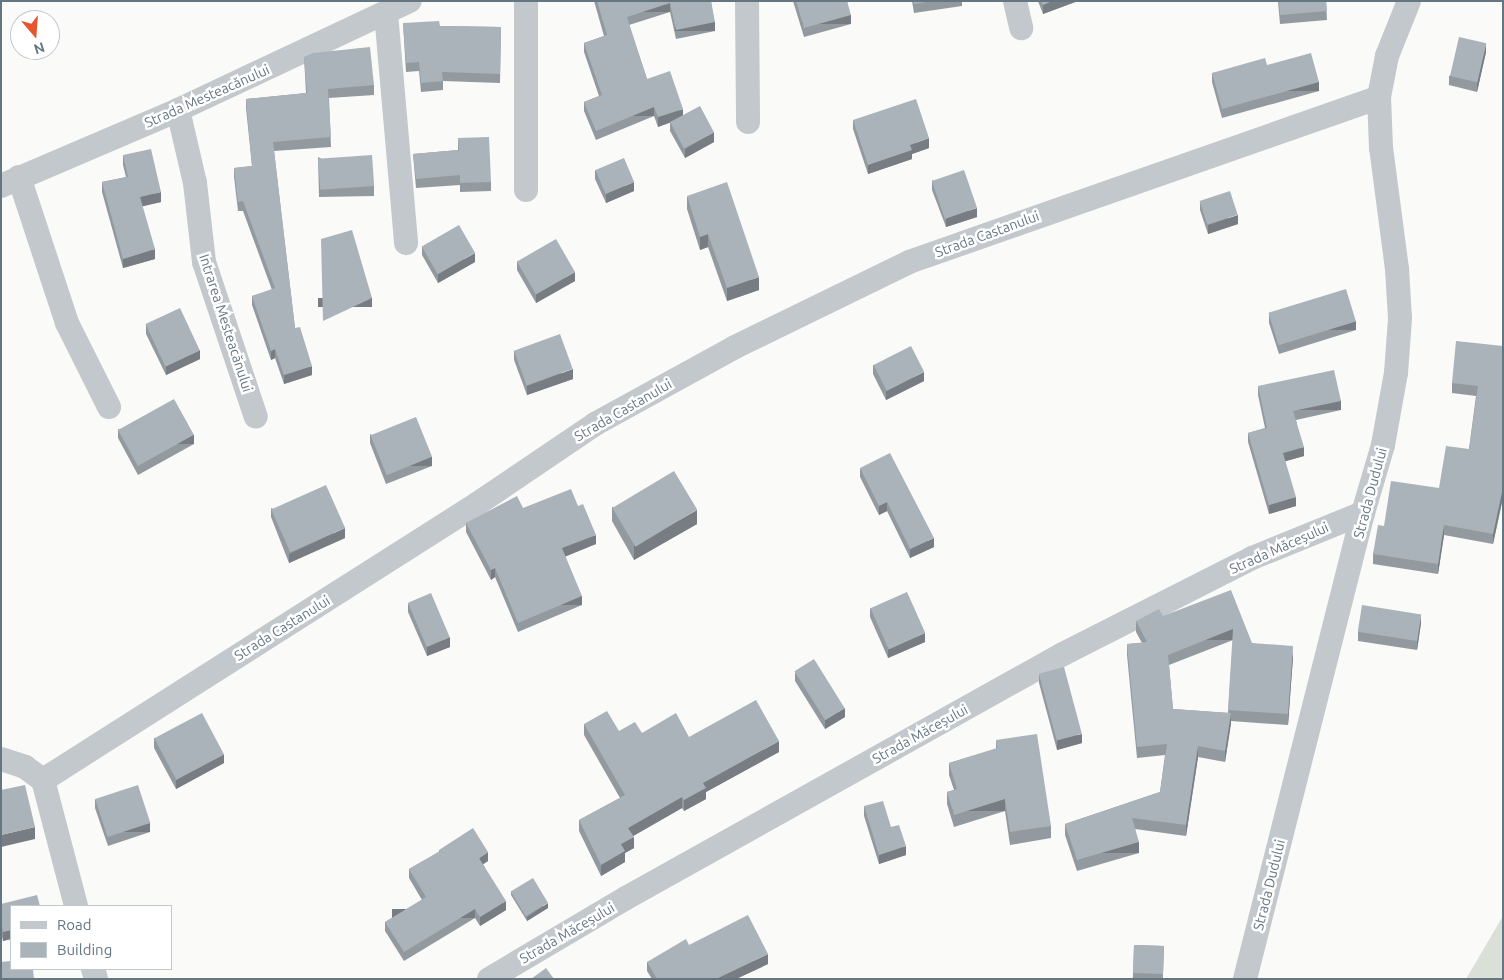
<!DOCTYPE html>
<html>
<head>
<meta charset="utf-8">
<style>
  body { margin:0 }
  #map { position:relative; width:1504px; height:980px; overflow:hidden; background:#fafaf8; font-family:Ubuntu,sans-serif }
  div>[style] { position:absolute }
  .green>* { inset:0; background:#dadfd7 }
  .minor>* { height:24px; margin:-12px; padding:0 12px; transform-origin:12px; border-radius:12px; background:#c3c8cc }
  .wall>* { inset:0; background:#929a9f; transform-origin:0 0 }
  .shaded-wall>* { inset:0; background:#777d82; transform-origin:0 0 }
  .building>* { inset:0; background:#aab3b9; transform-origin:0 0 }
  span { translate:-50% -50%; white-space:nowrap; text-align:center; line-height:1.15; -webkit-text-stroke:5px #fff; paint-order:stroke }
  .street-label { font-size:14px; color:#657683 }
  .frame { position:absolute; inset:0; border:2px solid #657683; pointer-events:none }
  .legend { position:absolute; left:10px; top:905px; width:162px; height:65px; box-sizing:border-box; background:#fff; border:1px solid #c1c8cd; margin:0; padding:6px 9px; list-style:none; font-size:15px; color:#657683 }
  .legend li { display:flex; align-items:center; gap:10px; height:25px }
  .legend b { width:25px; border:1px solid #c1c8cd }
  .north { position:absolute; left:10px; top:10px; width:50px; height:50px; box-sizing:border-box; background:#fff; border:1px solid #c1c8cd; border-radius:50%; rotate:162deg; font-size:14px; font-weight:700; line-height:20px; text-align:center; color:#657683 }
  .north::after { content:''; display:block; margin:auto; width:18px; height:22px; background:#e4572e; clip-path:polygon(50% 0,100% 100%,50% 72%,0 100%) }
</style>
</head>
<body>
<div id="map">
  <div class="green">
    <i style="clip-path:polygon(1503px 916px,1503px 979px,1466px 979px)"></i>
  </div>
  <div class="minor">
    <i style="left:526px;top:1px;width:189px;rotate:90deg"></i>
    <i style="left:747px;top:1px;width:121px;rotate:89.5deg"></i>
    <i style="left:1015px;top:1px;width:28px;rotate:77deg"></i>
    <i style="left:386px;top:13px;width:231px;rotate:85deg"></i>
    <i style="left:178px;top:110px;width:75px;rotate:76.9deg"></i>
    <i style="left:195px;top:183px;width:80px;rotate:83.5deg"></i>
    <i style="left:204px;top:262px;width:163px;rotate:71.5deg"></i>
    <i style="left:19px;top:177px;width:154px;rotate:71.8deg"></i>
    <i style="left:67px;top:323px;width:94px;rotate:63.4deg"></i>
    <i style="left:1px;top:186px;width:193px;rotate:-23.2deg"></i>
    <i style="left:178px;top:110px;width:256px;rotate:-25.2deg"></i>
    <i style="left:1px;top:759px;width:25px;rotate:18deg"></i>
    <i style="left:25px;top:767px;width:22px;rotate:36deg"></i>
    <i style="left:43px;top:780px;width:514px;rotate:-32.45deg"></i>
    <i style="left:477px;top:504px;width:143px;rotate:-34.1deg"></i>
    <i style="left:595px;top:424px;width:160px;rotate:-28.8deg"></i>
    <i style="left:735px;top:347px;width:194px;rotate:-26deg"></i>
    <i style="left:909px;top:262px;width:498px;rotate:-19.3deg"></i>
    <i style="left:43px;top:780px;width:130px;rotate:75.3deg"></i>
    <i style="left:93px;top:969px;width:10px;rotate:73deg"></i>
    <i style="left:489px;top:979px;width:159px;rotate:-30.6deg"></i>
    <i style="left:626px;top:898px;width:501px;rotate:-29.18deg"></i>
    <i style="left:1063px;top:654px;width:212px;rotate:-26.9deg"></i>
    <i style="left:1252px;top:558px;width:120px;rotate:-22.1deg"></i>
    <i style="left:1245px;top:979px;width:481px;rotate:-75.8deg"></i>
    <i style="left:1363px;top:513px;width:71px;rotate:-73.6deg"></i>
    <i style="left:1383px;top:445px;width:73px;rotate:-79.8deg"></i>
    <i style="left:1396px;top:373px;width:55px;rotate:-85.8deg"></i>
    <i style="left:1400px;top:318px;width:49px;rotate:-93.5deg"></i>
    <i style="left:1397px;top:269px;width:122px;rotate:-97.5deg"></i>
    <i style="left:1381px;top:148px;width:51px;rotate:-92.2deg"></i>
    <i style="left:1379px;top:97px;width:42px;rotate:-79deg"></i>
    <i style="left:1387px;top:56px;width:59px;rotate:-68.2deg"></i>
  </div>
  <div class="wall">
    <i style="clip-path:polygon(594px 1px,711px 1px,715px 31px,676px 39px,670px 12px,629px 25px,647px 79px,683px 115px,714px 142px,685px 158px,670px 131px,670px 122px,658px 127px,654px 116px,596px 140px,584px 111px,584px 102px,599px 96px,584px 52px,584px 43px,604px 36px)"></i>
    <i style="clip-path:polygon(793px 1px,847px 1px,851px 24px,804px 37px)"></i>
    <i style="clip-path:polygon(912px 1px,962px 1px,962px 6px,914px 13px)"></i>
    <i style="clip-path:polygon(1038px 1px,1078px 1px,1043px 14px)"></i>
    <i style="clip-path:polygon(1278px 1px,1326px 1px,1327px 20px,1280px 24px)"></i>
    <i style="clip-path:polygon(403px 23px,440px 26px,501px 27px,500px 83px,443px 81px,443px 90px,421px 92px,419px 71px,406px 72px)"></i>
    <i style="clip-path:polygon(1486px 52px,1477px 92px,1449px 85px,1449px 76px)"></i>
    <i style="clip-path:polygon(304px 57px,374px 85px,374px 95px,329px 98px,331px 147px,274px 151px,295px 328px,312px 375px,284px 384px,275px 358px,271px 360px,252px 305px,252px 296px,272px 290px,243px 211px,238px 211px,234px 177px,234px 168px,252px 166px,246px 108px,246px 99px,306px 93px)"></i>
    <i style="clip-path:polygon(1267px 65px,1319px 91px,1222px 118px,1212px 82px,1212px 73px)"></i>
    <i style="clip-path:polygon(853px 120px,929px 148px,912px 154px,912px 159px,868px 174px,853px 129px)"></i>
    <i style="clip-path:polygon(458px 138px,491px 182px,491px 191px,460px 192px,460px 185px,416px 188px,413px 154px,458px 150px)"></i>
    <i style="clip-path:polygon(123px 155px,161px 202px,142px 206px,155px 259px,123px 268px,102px 192px,102px 182px,126px 177px,123px 165px)"></i>
    <i style="clip-path:polygon(318px 157px,374px 186px,374px 196px,319px 197px)"></i>
    <i style="clip-path:polygon(595px 170px,634px 191px,606px 203px,595px 179px)"></i>
    <i style="clip-path:polygon(932px 180px,977px 217px,946px 227px,932px 190px)"></i>
    <i style="clip-path:polygon(687px 196px,759px 290px,727px 301px,708px 247px,700px 250px,687px 209px)"></i>
    <i style="clip-path:polygon(1200px 201px,1238px 224px,1208px 234px,1200px 210px)"></i>
    <i style="clip-path:polygon(422px 246px,475px 262px,438px 283px,422px 255px)"></i>
    <i style="clip-path:polygon(517px 261px,575px 281px,536px 303px,517px 270px)"></i>
    <i style="clip-path:polygon(1269px 313px,1356px 330px,1279px 354px,1269px 323px)"></i>
    <i style="clip-path:polygon(146px 324px,200px 359px,166px 375px,146px 334px)"></i>
    <i style="clip-path:polygon(1503px 346px,1503px 502px,1502px 502px,1493px 544px,1444px 535px,1438px 574px,1373px 564px,1373px 554px,1384px 526px,1439px 488px,1469px 449px,1476px 396px,1452px 393px,1452px 383px)"></i>
    <i style="clip-path:polygon(514px 351px,573px 379px,527px 395px,514px 360px)"></i>
    <i style="clip-path:polygon(873px 365px,924px 381px,886px 400px,873px 374px)"></i>
    <i style="clip-path:polygon(1258px 386px,1341px 410px,1296px 420px,1304px 456px,1285px 461px,1296px 506px,1269px 514px,1248px 442px,1248px 433px,1265px 428px,1258px 395px)"></i>
    <i style="clip-path:polygon(118px 429px,194px 444px,138px 475px,118px 438px)"></i>
    <i style="clip-path:polygon(370px 434px,432px 466px,386px 484px,370px 443px)"></i>
    <i style="clip-path:polygon(860px 468px,934px 547px,910px 558px,887px 511px,879px 515px,860px 477px)"></i>
    <i style="clip-path:polygon(578px 506px,596px 544px,565px 556px,582px 605px,518px 632px,495px 577px,491px 580px,466px 532px,466px 523px,523px 508px)"></i>
    <i style="clip-path:polygon(612px 507px,697px 524px,634px 560px,612px 521px)"></i>
    <i style="clip-path:polygon(271px 508px,345px 538px,289px 563px,271px 517px)"></i>
    <i style="clip-path:polygon(408px 603px,450px 647px,427px 656px,408px 612px)"></i>
    <i style="clip-path:polygon(870px 608px,925px 642px,888px 658px,870px 617px)"></i>
    <i style="clip-path:polygon(evenodd,1163px 616px,1252px 643px,1293px 657px,1288px 725px,1231px 721px,1225px 762px,1198px 757px,1186px 836px,1135px 829px,1139px 853px,1077px 871px,1065px 835px,1065px 824px,1160px 792px,1165px 755px,1137px 758px,1127px 655px,1127px 644px,1142px 643px,1136px 632px,1136px 621px,1163px 616px,1233px 640px,1228px 713px,1173px 709px,1169px 665px,1233px 640px)"></i>
    <i style="clip-path:polygon(1421px 623px,1417px 650px,1358px 641px,1358px 632px)"></i>
    <i style="clip-path:polygon(795px 672px,845px 717px,825px 729px,795px 681px)"></i>
    <i style="clip-path:polygon(1039px 674px,1082px 743px,1057px 750px,1039px 683px)"></i>
    <i style="clip-path:polygon(584px 724px,619px 731px,689px 737px,779px 752px,706px 792px,706px 799px,684px 811px,682px 808px,633px 836px,634px 848px,625px 853px,625px 862px,601px 876px,579px 831px,579px 820px,620px 798px,584px 735px)"></i>
    <i style="clip-path:polygon(154px 738px,224px 763px,176px 789px,154px 748px)"></i>
    <i style="clip-path:polygon(996px 740px,1051px 826px,1051px 838px,1010px 845px,1005px 811px,954px 827px,947px 804px,947px 792px,954px 790px,949px 775px,949px 763px,996px 749px)"></i>
    <i style="clip-path:polygon(95px 799px,150px 832px,108px 846px,95px 808px)"></i>
    <i style="clip-path:polygon(864px 806px,891px 827px,906px 855px,879px 864px,864px 816px)"></i>
    <i style="clip-path:polygon(439px 850px,488px 861px,483px 864px,506px 910px,480px 926px,475px 918px,404px 961px,385px 931px,385px 922px,422px 900px,409px 878px,409px 869px,439px 852px)"></i>
    <i style="clip-path:polygon(511px 891px,548px 908px,527px 921px,511px 895px)"></i>
    <i style="clip-path:polygon(1px 904px,11px 906px,11px 939px,3px 941px,1px 933px)"></i>
    <i style="clip-path:polygon(689px 945px,768px 964px,736px 979px,652px 979px,647px 971px,647px 962px)"></i>
    <i style="left:1164px;top:946px;width:33px;height:30px;rotate:92deg"></i>
  </div>
  <div class="shaded-wall">
    <i style="clip-path:polygon(1052px 1px,1078px 1px,1043px 14px,1043px 5px)"></i>
    <i style="left:670px;top:3px;width:9px;height:45px;rotate:90deg"></i>
    <i style="left:851px;top:15px;width:9px;height:49px;rotate:90deg"></i>
    <i style="left:715px;top:22px;width:9px;height:40px;rotate:90deg"></i>
    <i style="clip-path:polygon(1486px 43px,1486px 52px,1477px 92px,1477px 83px)"></i>
    <i style="left:1319px;top:82px;width:9px;height:101px;rotate:90deg"></i>
    <i style="left:654px;top:107px;width:9px;height:63px;rotate:90deg"></i>
    <i style="clip-path:polygon(683px 109px,683px 118px,658px 127px,658px 117px)"></i>
    <i style="clip-path:polygon(714px 132px,714px 142px,685px 158px,685px 149px)"></i>
    <i style="clip-path:polygon(929px 138px,929px 148px,912px 154px,912px 159px,868px 174px,868px 165px,910px 145px)"></i>
    <i style="clip-path:polygon(634px 182px,634px 191px,606px 203px,606px 194px)"></i>
    <i style="clip-path:polygon(161px 192px,161px 202px,140px 207px,140px 197px)"></i>
    <i style="clip-path:polygon(977px 208px,977px 217px,946px 227px,946px 218px)"></i>
    <i style="clip-path:polygon(1238px 215px,1238px 224px,1208px 234px,1208px 225px)"></i>
    <i style="clip-path:polygon(708px 234px,708px 247px,700px 250px,700px 237px)"></i>
    <i style="clip-path:polygon(155px 249px,155px 259px,123px 268px,123px 259px)"></i>
    <i style="clip-path:polygon(475px 253px,475px 262px,438px 283px,438px 274px)"></i>
    <i style="clip-path:polygon(575px 272px,575px 281px,536px 303px,536px 294px)"></i>
    <i style="clip-path:polygon(759px 277px,759px 290px,727px 301px,727px 288px)"></i>
    <i style="left:372px;top:298px;width:9px;height:54px;rotate:90deg"></i>
    <i style="left:1356px;top:321px;width:9px;height:81px;rotate:90deg"></i>
    <i style="clip-path:polygon(275px 349px,275px 358px,271px 360px,271px 351px)"></i>
    <i style="clip-path:polygon(200px 350px,200px 359px,166px 375px,166px 365px)"></i>
    <i style="clip-path:polygon(312px 366px,312px 375px,284px 384px,284px 375px)"></i>
    <i style="clip-path:polygon(573px 369px,573px 379px,527px 395px,527px 386px)"></i>
    <i style="clip-path:polygon(924px 372px,924px 381px,886px 400px,886px 391px)"></i>
    <i style="left:1341px;top:401px;width:9px;height:49px;rotate:90deg"></i>
    <i style="left:194px;top:435px;width:9px;height:64px;rotate:90deg"></i>
    <i style="clip-path:polygon(1304px 447px,1304px 456px,1283px 462px,1283px 453px)"></i>
    <i style="left:432px;top:457px;width:9px;height:49px;rotate:90deg"></i>
    <i style="clip-path:polygon(1502px 492px,1502px 502px,1493px 544px,1493px 534px)"></i>
    <i style="clip-path:polygon(1296px 497px,1296px 506px,1269px 514px,1269px 505px)"></i>
    <i style="clip-path:polygon(887px 502px,887px 511px,879px 515px,879px 506px)"></i>
    <i style="clip-path:polygon(697px 510px,697px 524px,634px 560px,634px 546px)"></i>
    <i style="clip-path:polygon(1444px 525px,1444px 535px,1438px 574px,1438px 564px)"></i>
    <i style="clip-path:polygon(345px 528px,345px 538px,289px 563px,289px 554px)"></i>
    <i style="clip-path:polygon(596px 535px,596px 544px,562px 558px,562px 548px)"></i>
    <i style="clip-path:polygon(934px 538px,934px 547px,910px 558px,910px 549px)"></i>
    <i style="clip-path:polygon(495px 568px,495px 577px,491px 580px,491px 570px)"></i>
    <i style="left:582px;top:596px;width:9px;height:69px;rotate:90deg"></i>
    <i style="clip-path:polygon(1421px 614px,1421px 623px,1417px 650px,1417px 641px)"></i>
    <i style="left:1233px;top:629px;width:11px;height:70px;rotate:90deg"></i>
    <i style="clip-path:polygon(925px 633px,925px 642px,888px 658px,888px 649px)"></i>
    <i style="clip-path:polygon(450px 637px,450px 647px,427px 656px,427px 647px)"></i>
    <i style="clip-path:polygon(1293px 646px,1293px 657px,1288px 725px,1288px 714px)"></i>
    <i style="clip-path:polygon(845px 708px,845px 717px,825px 729px,825px 720px)"></i>
    <i style="clip-path:polygon(1231px 713px,1231px 724px,1225px 762px,1225px 751px)"></i>
    <i style="clip-path:polygon(1082px 734px,1082px 743px,1057px 750px,1057px 740px)"></i>
    <i style="clip-path:polygon(779px 741px,779px 752px,706px 792px,706px 799px,684px 811px,684px 800px,703px 783px)"></i>
    <i style="clip-path:polygon(1198px 746px,1198px 757px,1186px 836px,1186px 825px)"></i>
    <i style="clip-path:polygon(224px 754px,224px 763px,176px 789px,176px 780px)"></i>
    <i style="clip-path:polygon(682px 797px,682px 808px,628px 839px,628px 828px)"></i>
    <i style="left:1005px;top:799px;width:12px;height:53px;rotate:90deg"></i>
    <i style="left:150px;top:823px;width:9px;height:44px;rotate:90deg"></i>
    <i style="clip-path:polygon(35px 827px,35px 839px,1px 847px,1px 835px)"></i>
    <i style="clip-path:polygon(634px 837px,634px 848px,625px 853px,625px 862px,601px 876px,601px 865px,621px 844px)"></i>
    <i style="left:1139px;top:842px;width:11px;height:65px;rotate:90deg"></i>
    <i style="clip-path:polygon(906px 846px,906px 855px,879px 864px,879px 855px)"></i>
    <i style="clip-path:polygon(488px 852px,488px 861px,479px 867px,479px 858px)"></i>
    <i style="clip-path:polygon(506px 901px,506px 910px,480px 926px,480px 917px)"></i>
    <i style="clip-path:polygon(548px 903px,548px 908px,527px 921px,527px 917px)"></i>
    <i style="left:475px;top:909px;width:9px;height:83px;rotate:90deg"></i>
    <i style="clip-path:polygon(11px 930px,11px 939px,3px 941px,3px 932px)"></i>
    <i style="clip-path:polygon(768px 954px,768px 964px,736px 979px,716px 979px)"></i>
  </div>
  <div class="building">
    <i style="clip-path:polygon(597px 1px,711px 1px,715px 22px,676px 30px,670px 3px,627px 17px,647px 79px,670px 71px,683px 109px,658px 117px,654px 107px,596px 131px,584px 102px,602px 95px,584px 43px,607px 35px)"></i>
    <i style="clip-path:polygon(796px 1px,847px 1px,851px 15px,804px 28px)"></i>
    <i style="clip-path:polygon(914px 1px,933px 1px,914px 4px)"></i>
    <i style="clip-path:polygon(1041px 1px,1052px 1px,1043px 5px)"></i>
    <i style="clip-path:polygon(1279px 1px,1326px 1px,1327px 11px,1280px 15px)"></i>
    <i style="clip-path:polygon(439px 21px,440px 26px,501px 27px,500px 74px,442px 72px,443px 81px,421px 83px,419px 62px,406px 63px,403px 23px)"></i>
    <i style="left:1459px;top:37px;width:28px;height:40px;rotate:13deg"></i>
    <i style="clip-path:polygon(370px 47px,374px 85px,328px 89px,331px 137px,273px 142px,295px 328px,300px 327px,312px 366px,284px 375px,275px 349px,271px 351px,252px 296px,275px 288px,243px 201px,238px 202px,234px 168px,252px 166px,246px 99px,307px 93px,304px 57px,313px 53px)"></i>
    <i style="clip-path:polygon(1311px 53px,1319px 82px,1222px 109px,1212px 73px,1265px 58px,1267px 65px)"></i>
    <i style="clip-path:polygon(916px 99px,929px 138px,910px 145px,912px 150px,868px 165px,853px 120px)"></i>
    <i style="left:700px;top:106px;width:30px;height:34px;rotate:62deg"></i>
    <i style="clip-path:polygon(489px 137px,491px 182px,460px 183px,460px 175px,416px 179px,413px 154px,459px 150px,458px 138px)"></i>
    <i style="clip-path:polygon(151px 149px,161px 192px,140px 197px,155px 249px,123px 259px,102px 182px,128px 177px,123px 155px)"></i>
    <i style="left:372px;top:155px;width:31px;height:54px;rotate:86deg"></i>
    <i style="left:624px;top:158px;width:26px;height:31px;rotate:67deg"></i>
    <i style="left:964px;top:170px;width:40px;height:34px;rotate:71deg"></i>
    <i style="clip-path:polygon(727px 182px,759px 277px,727px 288px,708px 234px,700px 237px,687px 196px)"></i>
    <i style="left:1230px;top:191px;width:25px;height:32px;rotate:72deg"></i>
    <i style="left:459px;top:225px;width:32px;height:43px;rotate:60deg"></i>
    <i style="clip-path:polygon(352px 230px,372px 298px,323px 321px,321px 239px)"></i>
    <i style="left:556px;top:239px;width:38px;height:45px;rotate:60deg"></i>
    <i style="left:1346px;top:289px;width:34px;height:81px;rotate:73deg"></i>
    <i style="left:180px;top:308px;width:47px;height:38px;rotate:65deg"></i>
    <i style="left:560px;top:334px;width:37px;height:49px;rotate:70deg"></i>
    <i style="clip-path:polygon(1456px 341px,1503px 346px,1503px 492px,1502px 492px,1493px 534px,1444px 525px,1438px 564px,1373px 554px,1378px 525px,1384px 526px,1391px 481px,1439px 488px,1446px 446px,1469px 449px,1478px 386px,1452px 383px)"></i>
    <i style="left:911px;top:346px;width:29px;height:42px;rotate:63deg"></i>
    <i style="clip-path:polygon(1334px 370px,1341px 401px,1293px 411px,1304px 447px,1283px 453px,1296px 497px,1269px 505px,1248px 433px,1267px 428px,1258px 386px)"></i>
    <i style="left:174px;top:399px;width:41px;height:64px;rotate:61deg"></i>
    <i style="left:416px;top:417px;width:43px;height:49px;rotate:68deg"></i>
    <i style="clip-path:polygon(890px 453px,934px 538px,910px 549px,887px 502px,879px 506px,860px 468px)"></i>
    <i style="left:674px;top:471px;width:45px;height:72px;rotate:59deg"></i>
    <i style="left:326px;top:485px;width:47px;height:60px;rotate:66deg"></i>
    <i style="clip-path:polygon(571px 489px,578px 506px,583px 504px,596px 535px,562px 548px,582px 596px,518px 623px,495px 568px,491px 570px,466px 523px,517px 496px,523px 508px)"></i>
    <i style="clip-path:polygon(1231px 590px,1252px 643px,1293px 646px,1288px 714px,1228px 710px,1233px 629px,1168px 655px,1173px 709px,1231px 713px,1225px 751px,1198px 746px,1186px 825px,1132px 818px,1139px 842px,1077px 860px,1065px 824px,1160px 792px,1167px 744px,1137px 747px,1127px 644px,1147px 642px,1136px 621px,1159px 609px,1163px 616px)"></i>
    <i style="left:907px;top:592px;width:45px;height:40px;rotate:66deg"></i>
    <i style="left:431px;top:593px;width:48px;height:25px;rotate:67deg"></i>
    <i style="left:1362px;top:605px;width:60px;height:27px;rotate:9deg"></i>
    <i style="left:814px;top:659px;width:58px;height:23px;rotate:58deg"></i>
    <i style="left:1064px;top:667px;width:69px;height:26px;rotate:75deg"></i>
    <i style="clip-path:polygon(756px 700px,779px 741px,703px 783px,706px 788px,684px 800px,682px 797px,628px 828px,634px 837px,621px 844px,625px 851px,601px 865px,579px 820px,625px 795px,584px 724px,607px 711px,619px 731px,635px 722px,642px 733px,676px 713px,689px 737px)"></i>
    <i style="left:202px;top:713px;width:47px;height:54px;rotate:62deg"></i>
    <i style="clip-path:polygon(1037px 734px,1051px 826px,1010px 832px,1005px 799px,954px 815px,947px 792px,957px 789px,949px 763px,997px 748px,996px 740px)"></i>
    <i style="clip-path:polygon(25px 785px,35px 827px,1px 835px,1px 790px)"></i>
    <i style="left:138px;top:785px;width:40px;height:45px;rotate:72deg"></i>
    <i style="clip-path:polygon(883px 801px,891px 827px,899px 825px,906px 846px,879px 855px,864px 806px)"></i>
    <i style="clip-path:polygon(473px 828px,488px 852px,479px 858px,506px 901px,480px 917px,475px 909px,404px 952px,385px 922px,426px 897px,409px 869px,440px 851px,439px 850px)"></i>
    <i style="left:533px;top:878px;width:29px;height:26px;rotate:59deg"></i>
    <i style="clip-path:polygon(37px 895px,40px 906px,11px 906px,11px 930px,3px 932px,1px 924px,1px 904px)"></i>
    <i style="clip-path:polygon(748px 915px,768px 954px,716px 979px,657px 979px,647px 962px,686px 939px,689px 945px)"></i>
    <i style="left:1164px;top:946px;width:28px;height:30px;rotate:92deg"></i>
    <i style="clip-path:polygon(11px 961px,11px 969px,23px 969px,23px 970px,33px 969px,34px 979px,1px 979px,1px 962px)"></i>
    <i style="clip-path:polygon(546px 968px,554px 979px,531px 979px)"></i>
  </div>
  <div class="street-label">
    <span style="left:207px;top:96px;rotate:-24deg">Strada Mesteacănului</span>
    <span style="left:987px;top:234px;rotate:-20deg">Strada Castanului</span>
    <span style="left:226px;top:323px;rotate:72deg">Intrarea Mesteacănului</span>
    <span style="left:623px;top:410px;rotate:-30deg">Strada Castanului</span>
    <span style="left:1370px;top:493px;rotate:-75deg">Strada Dudului</span>
    <span style="left:1279px;top:548px;rotate:-24deg">Strada Măceșului</span>
    <span style="left:282px;top:628px;rotate:-32deg">Strada Castanului</span>
    <span style="left:920px;top:734px;rotate:-29deg">Strada Măceșului</span>
    <span style="left:1269px;top:885px;rotate:-76deg">Strada Dudului</span>
    <span style="left:567px;top:933px;rotate:-30deg">Strada Măceșului</span>
  </div>
  <div class="frame"></div>
  <ul class="legend">
  <li><b style="height:6px;background:#c3c8cc"></b>Road</li>
  <li><b style="height:14px;background:#aab3b9"></b>Building</li>
  </ul>
  <div class="north">N</div>
</div>
</body>
</html>
